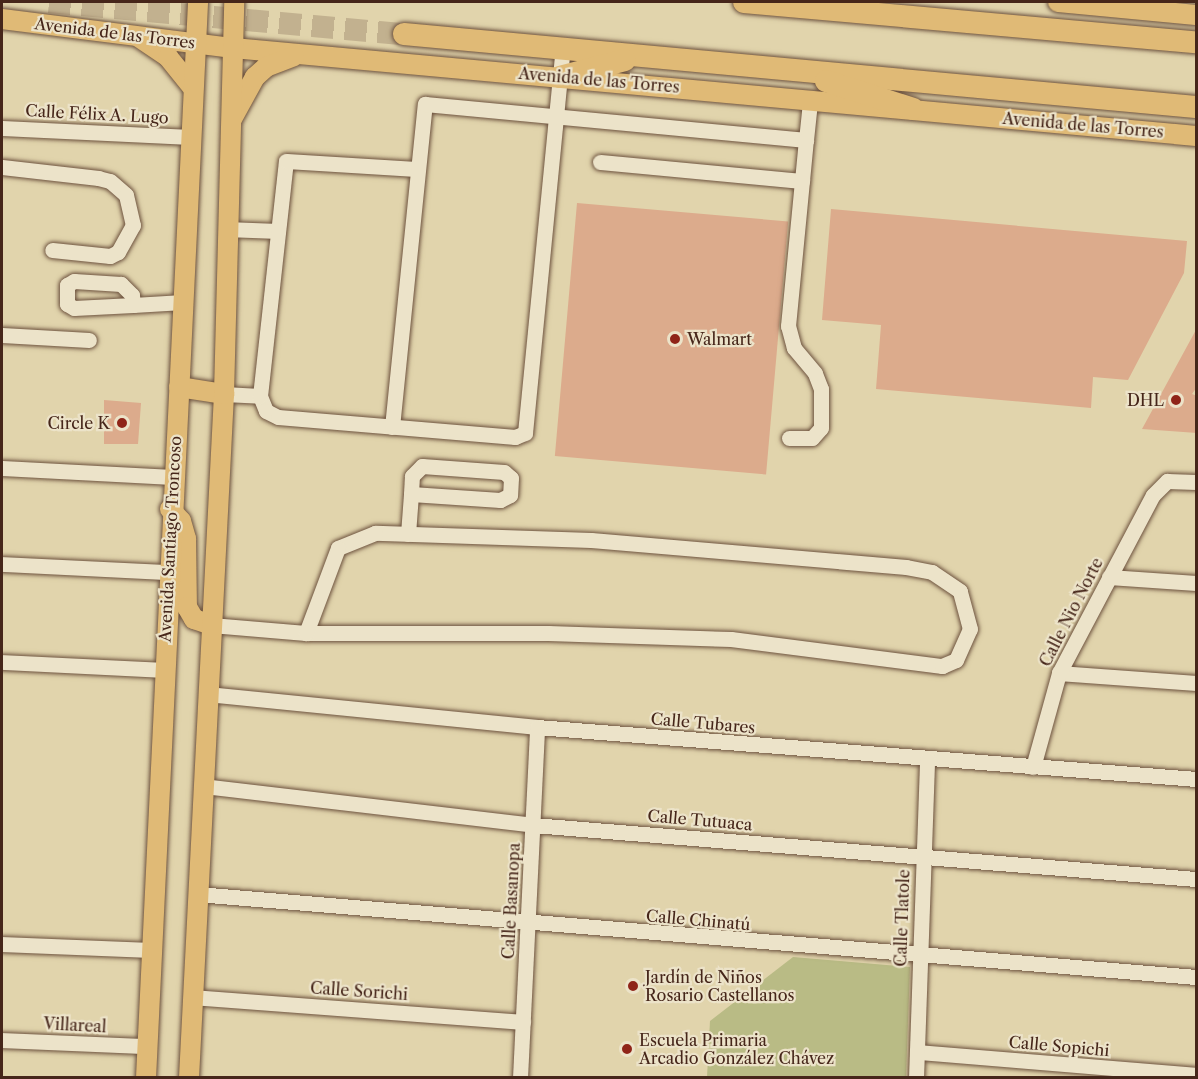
<!DOCTYPE html>
<html>
<head>
<meta charset="utf-8">
<style>
  body { margin:0 }
  #map { position:relative; width:1198px; height:1079px; overflow:hidden; background:#e1d4ac; font-family:"Libre Caslon Text",serif }
  div>[style] { position:absolute }
  .green>* { inset:0; background:#b9bb85 }
  .building>* { inset:0; background:#dcab8c; transform-origin:0 0 }
  .highway-tunnel>* { height:22px; margin-top:-11px; transform-origin:0; background:repeating-linear-gradient(90deg,#c2b18f 0 22px,transparent 0 33px) }
  .roads { filter:drop-shadow(0 0 2px #6d523e) drop-shadow(0 0 2px #6d523e) }
  .minor>* { height:15px; margin:-7.5px; padding:0 7.5px; transform-origin:7.5px; border-radius:7.5px; background:#ece3c9 }
  .major>* { height:20px; margin:-10px; padding:0 10px; transform-origin:10px; border-radius:10px; background:#e0ba76 }
  .highway>* { height:22px; margin:-11px; padding:0 11px; transform-origin:11px; border-radius:11px; background:#e0ba76 }
  .dots>* { width:16px; height:16px; translate:-50% -50%; box-sizing:border-box; border:3px solid #ece3c9; border-radius:50% }
  span { translate:-50% -50%; white-space:nowrap; text-align:center; line-height:1.15; -webkit-text-stroke:4.5px #ece3c9; paint-order:stroke }
  .street-label { font-size:16px; color:#46261a }
  .poi-label { font-size:16px; color:#46261a }
  .left { translate:0 -50%; text-align:left }
  .right { translate:-100% -50%; text-align:right }
  .frame { position:absolute; inset:0; border:3px solid #46261a; pointer-events:none }
</style>
</head>
<body>
<div id="map">
  <div class="green">
    <i style="clip-path:polygon(793px 957px,910px 967px,906px 1077px,707px 1077px,710px 1021px)"></i>
  </div>
  <div class="building">
    <i style="left:577px;top:203px;width:212px;height:254px;rotate:5deg"></i>
    <i style="clip-path:polygon(831px 209px,1187px 241px,1184px 273px,1128px 380px,1093px 377px,1091px 408px,876px 389px,881px 325px,822px 320px)"></i>
    <i style="clip-path:polygon(1197px 328px,1197px 387px,1192px 394px,1197px 396px,1197px 433px,1142px 429px)"></i>
    <i style="clip-path:polygon(104px 400px,141px 403px,138px 444px,104px 444px)"></i>
  </div>
  <div class="highway-tunnel">
    <i style="left:49px;top:2px;width:356px;rotate:5.2deg"></i>
  </div>
  <div class="roads">
    <div class="minor">
      <i style="left:2px;top:128px;width:189px;rotate:2.7deg"></i>
      <i style="left:600px;top:162px;width:203px;rotate:5.4deg"></i>
      <i style="left:2px;top:167px;width:97px;rotate:6.5deg"></i>
      <i style="left:98px;top:178px;width:12px;rotate:14deg"></i>
      <i style="left:110px;top:181px;width:21px;rotate:41deg"></i>
      <i style="left:126px;top:195px;width:31px;rotate:77deg"></i>
      <i style="left:133px;top:225px;width:31px;rotate:119deg"></i>
      <i style="left:118px;top:252px;width:9px;rotate:153deg"></i>
      <i style="left:110px;top:256px;width:58px;rotate:-174.1deg"></i>
      <i style="left:226px;top:229px;width:52px;rotate:2.2deg"></i>
      <i style="left:133px;top:305px;width:10px;rotate:-96deg"></i>
      <i style="left:132px;top:295px;width:16px;rotate:-135deg"></i>
      <i style="left:121px;top:284px;width:47px;rotate:-176.3deg"></i>
      <i style="left:74px;top:281px;width:8px;rotate:150deg"></i>
      <i style="left:67px;top:285px;width:19px;rotate:90deg"></i>
      <i style="left:67px;top:304px;width:8px;rotate:30deg"></i>
      <i style="left:74px;top:308px;width:59px;rotate:-2.9deg"></i>
      <i style="left:133px;top:305px;width:50px;rotate:-3.4deg"></i>
      <i style="left:2px;top:335px;width:87px;rotate:3.3deg"></i>
      <i style="left:224px;top:394px;width:36px;rotate:3deg"></i>
      <i style="left:260px;top:396px;width:16px;rotate:68deg"></i>
      <i style="left:266px;top:411px;width:13px;rotate:27deg"></i>
      <i style="left:278px;top:417px;width:238px;rotate:4.8deg"></i>
      <i style="left:515px;top:437px;width:11px;rotate:-22deg"></i>
      <i style="left:525px;top:433px;width:387px;rotate:-84.4deg"></i>
      <i style="left:260px;top:396px;width:236px;rotate:-83.7deg"></i>
      <i style="left:286px;top:161px;width:131px;rotate:3.5deg"></i>
      <i style="left:392px;top:427px;width:325px;rotate:-84.2deg"></i>
      <i style="left:425px;top:104px;width:383px;rotate:5.4deg"></i>
      <i style="left:806px;top:140px;width:39px;rotate:-84deg"></i>
      <i style="left:789px;top:438px;width:23px"></i>
      <i style="left:812px;top:438px;width:13px;rotate:-48deg"></i>
      <i style="left:821px;top:428px;width:39px;rotate:-90deg"></i>
      <i style="left:821px;top:389px;width:17px;rotate:-111deg"></i>
      <i style="left:815px;top:373px;width:33px;rotate:-130deg"></i>
      <i style="left:794px;top:348px;width:23px;rotate:-105deg"></i>
      <i style="left:788px;top:326px;width:187px;rotate:-84.5deg"></i>
      <i style="left:2px;top:468px;width:171px;rotate:3deg"></i>
      <i style="left:408px;top:534px;width:40px;rotate:-85.7deg"></i>
      <i style="left:411px;top:494px;width:18px;rotate:-87deg"></i>
      <i style="left:412px;top:476px;width:14px;rotate:-45deg"></i>
      <i style="left:422px;top:466px;width:82px;rotate:4.2deg"></i>
      <i style="left:504px;top:472px;width:9px;rotate:41deg"></i>
      <i style="left:511px;top:478px;width:17px;rotate:93deg"></i>
      <i style="left:510px;top:495px;width:11px;rotate:153deg"></i>
      <i style="left:500px;top:500px;width:89px;rotate:-176.1deg"></i>
      <i style="left:2px;top:564px;width:166px;rotate:2.8deg"></i>
      <i style="left:1109px;top:577px;width:87px;rotate:3.9deg"></i>
      <i style="left:211px;top:625px;width:95px;rotate:4.8deg"></i>
      <i style="left:306px;top:633px;width:242px"></i>
      <i style="left:548px;top:633px;width:183px;rotate:1.9deg"></i>
      <i style="left:731px;top:639px;width:213px;rotate:7.3deg"></i>
      <i style="left:942px;top:666px;width:15px;rotate:-23deg"></i>
      <i style="left:956px;top:660px;width:34px;rotate:-66deg"></i>
      <i style="left:970px;top:629px;width:39px;rotate:-105deg"></i>
      <i style="left:960px;top:591px;width:34px;rotate:-146deg"></i>
      <i style="left:932px;top:572px;width:26px;rotate:-169deg"></i>
      <i style="left:906px;top:567px;width:316px;rotate:-175.1deg"></i>
      <i style="left:591px;top:540px;width:216px;rotate:-178.1deg"></i>
      <i style="left:375px;top:533px;width:40px;rotate:158deg"></i>
      <i style="left:338px;top:548px;width:91px;rotate:110.6deg"></i>
      <i style="left:2px;top:662px;width:161px;rotate:2.8deg"></i>
      <i style="left:1059px;top:673px;width:137px;rotate:4.2deg"></i>
      <i style="left:207px;top:694px;width:332px;rotate:5.7deg"></i>
      <i style="left:537px;top:727px;width:661px;rotate:4.51deg"></i>
      <i style="left:1033px;top:767px;width:98px;rotate:-74.5deg"></i>
      <i style="left:1059px;top:673px;width:201px;rotate:-62.2deg"></i>
      <i style="left:1153px;top:495px;width:20px;rotate:-45deg"></i>
      <i style="left:1167px;top:481px;width:29px;rotate:2deg"></i>
      <i style="left:203px;top:786px;width:332px;rotate:6.7deg"></i>
      <i style="left:533px;top:825px;width:665px;rotate:4.66deg"></i>
      <i style="left:197px;top:894px;width:1002px;rotate:4.75deg"></i>
      <i style="left:2px;top:944px;width:148px;rotate:2.3deg"></i>
      <i style="left:192px;top:997px;width:332px;rotate:4.3deg"></i>
      <i style="left:2px;top:1040px;width:145px;rotate:2.4deg"></i>
      <i style="left:918px;top:1052px;width:279px;rotate:4.7deg"></i>
      <i style="left:520px;top:1078px;width:351px;rotate:-87.2deg"></i>
      <i style="left:916px;top:1078px;width:319px;rotate:-88deg"></i>
    </div>
    <div class="major">
      <i style="left:1058px;top:2px;width:139px;rotate:5.4deg"></i>
      <i style="left:2px;top:19px;width:233px;rotate:7.2deg"></i>
      <i style="left:233px;top:48px;width:967px;rotate:5.22deg"></i>
      <i style="left:140px;top:38px;width:34px;rotate:34deg"></i>
      <i style="left:168px;top:57px;width:40px;rotate:51deg"></i>
      <i style="left:232px;top:119px;width:48px;rotate:-61.3deg"></i>
      <i style="left:255px;top:77px;width:15px;rotate:-42deg"></i>
      <i style="left:266px;top:67px;width:30px;rotate:-21deg"></i>
      <i style="left:179px;top:387px;width:46px;rotate:8.8deg"></i>
      <i style="left:170px;top:509px;width:16px;rotate:47deg"></i>
      <i style="left:181px;top:521px;width:19px;rotate:74deg"></i>
      <i style="left:186px;top:539px;width:68px;rotate:89.2deg"></i>
      <i style="left:187px;top:607px;width:14px;rotate:60deg"></i>
      <i style="left:194px;top:619px;width:18px;rotate:19deg"></i>
      <i style="left:146px;top:1078px;width:1077px;rotate:-87.23deg"></i>
      <i style="left:189px;top:1078px;width:685px;rotate:-87.07deg"></i>
      <i style="left:224px;top:394px;width:392px;rotate:-88.5deg"></i>
    </div>
    <div class="highway">
      <i style="left:744px;top:2px;width:454px;rotate:5.1deg"></i>
      <i style="left:404px;top:34px;width:795px;rotate:5.27deg"></i>
      <i style="left:560px;top:77px;width:67px;rotate:-14.7deg"></i>
      <i style="left:826px;top:81px;width:91px;rotate:17.8deg"></i>
    </div>
  </div>
  <div class="dots">
    <i style="left:675px;top:339px;background:#8f2418"></i>
    <i style="left:1176px;top:400px;background:#8f2418"></i>
    <i style="left:122px;top:423px;background:#8f2418"></i>
    <i style="left:633px;top:986px;background:#8f2418"></i>
    <i style="left:627px;top:1049px;background:#8f2418"></i>
  </div>
  <div class="street-label">
    <span style="left:115px;top:33px;rotate:7deg">Avenida de las Torres</span>
    <span style="left:599px;top:80px;rotate:5deg">Avenida de las Torres</span>
    <span style="left:97px;top:114px;rotate:3deg">Calle Félix A. Lugo</span>
    <span style="left:1083px;top:125px;rotate:5deg">Avenida de las Torres</span>
    <span style="left:170px;top:539px;rotate:-87deg">Avenida Santiago Troncoso</span>
    <span style="left:1071px;top:612px;rotate:-63deg">Calle Nio Norte</span>
    <span style="left:703px;top:723px;rotate:5deg">Calle Tubares</span>
    <span style="left:700px;top:820px;rotate:5deg">Calle Tutuaca</span>
    <span style="left:511px;top:901px;rotate:-87deg">Calle Basanopa</span>
    <span style="left:902px;top:918px;rotate:-88deg">Calle Tlatole</span>
    <span style="left:698px;top:920px;rotate:5deg">Calle Chinatú</span>
    <span style="left:359px;top:991px;rotate:4deg">Calle Sorichi</span>
    <span style="left:75px;top:1025px;rotate:3deg">Villareal</span>
    <span style="left:1059px;top:1046px;rotate:5deg">Calle Sopichi</span>
  </div>
  <div class="poi-label">
    <span class="left" style="left:687px;top:339px">Walmart</span>
    <span class="right" style="left:1164px;top:400px">DHL</span>
    <span class="right" style="left:110px;top:423px">Circle K</span>
    <span class="left" style="left:645px;top:986px">Jardín de Niños<br>Rosario Castellanos</span>
    <span class="left" style="left:639px;top:1049px">Escuela Primaria<br>Arcadio González Chávez</span>
  </div>
  <div class="frame"></div>
</div>
</body>
</html>
